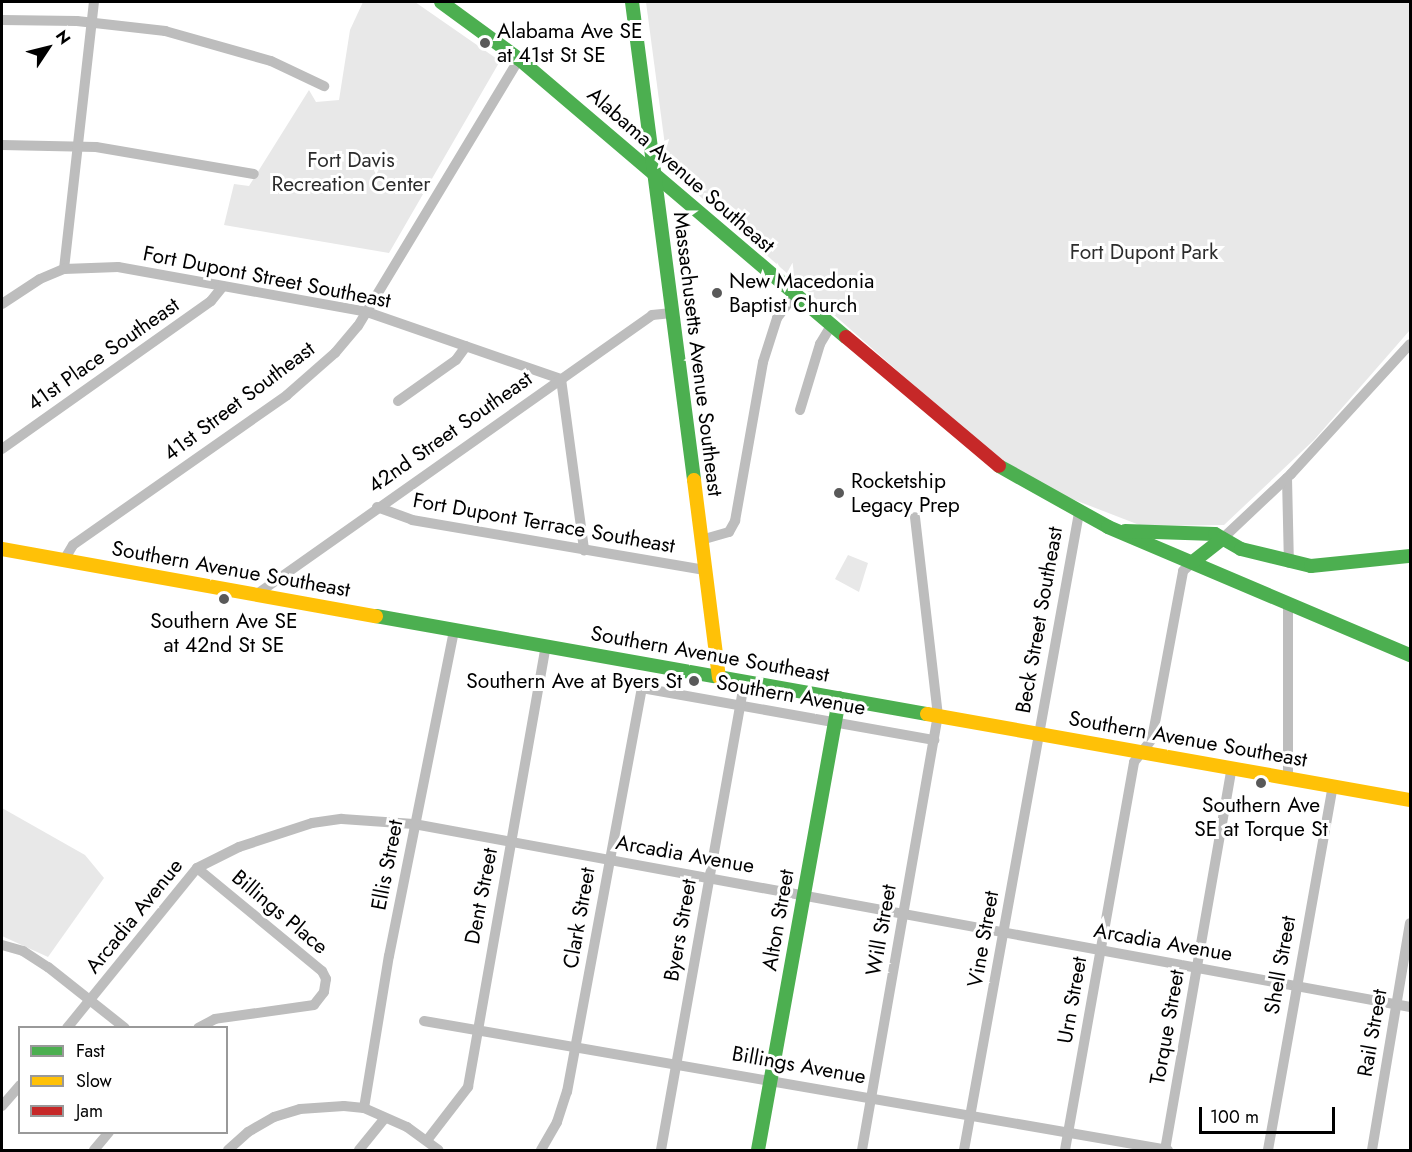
<!DOCTYPE html>
<html>
<head>
<meta charset="utf-8">
<style>
  body { margin:0 }
  #map { position:relative; width:1412px; height:1152px; overflow:hidden; background:#fff; font-family:Jost,sans-serif }
  div>[style] { position:absolute }
  .green>* { inset:0; background:#e8e8e8 }
  .street>* { height:10px; margin:-5px; padding:0 5px; transform-origin:5px; border-radius:5px; background:#bdbdbd }
  .fast>* { height:14px; margin:-7px; padding:0 7px; transform-origin:7px; border-radius:7px; background:#4caf50 }
  .slow>* { height:14px; margin:-7px; padding:0 7px; transform-origin:7px; border-radius:7px; background:#ffc107 }
  .jam>* { height:14px; margin:-7px; padding:0 7px; transform-origin:7px; border-radius:7px; background:#c62828 }
  .dots>* { width:16px; height:16px; translate:-50% -50%; box-sizing:border-box; border:3px solid #fff; border-radius:50% }
  span { translate:-50% -50%; white-space:nowrap; text-align:center; line-height:1.15; -webkit-text-stroke:6px #fff; paint-order:stroke }
  .poi-label { font-size:21px; color:#000 }
  .left { translate:0 -50%; text-align:left }
  .right { translate:-100% -50%; text-align:right }
  .park-label { font-size:21px; color:#2c2c2c }
  .street-label { font-size:21px; color:#000 }
  .frame { position:absolute; inset:0; border:3px solid #000; pointer-events:none }
  .legend { position:absolute; left:18px; top:1026px; width:210px; height:108px; box-sizing:border-box; background:#fff; border:2px solid #999; margin:0; padding:8px 10px; list-style:none; font-size:18px; color:#000 }
  .legend li { display:flex; align-items:center; gap:12px; height:30px }
  .legend b { width:30px; border:2px solid #999 }
  .north { position:absolute; left:18px; top:18px; width:60px; height:60px; -webkit-text-stroke:4px #fff; paint-order:stroke; rotate:55deg; font-size:16px; font-weight:700; line-height:24px; text-align:center; color:#000 }
  .north::after { content:''; display:block; margin:auto; width:21px; height:27px; background:#000; clip-path:polygon(50% 0,100% 100%,50% 72%,0 100%) }
  .scale { position:absolute; left:1199px; top:1107px; width:136px; height:27px; box-sizing:border-box; border:3px solid #000; border-top:0; padding-left:8px; font-size:18px; line-height:21px; white-space:nowrap; color:#000; -webkit-text-stroke:4px #fff; paint-order:stroke }
</style>
</head>
<body>
<div id="map">
  <div class="green">
    <i style="clip-path:polygon(363px 2px,415px 2px,500px 61px,389px 253px,224px 225px,234px 184px,249px 186px,309px 90px,316px 102px,339px 100px,350px 30px)"></i>
    <i style="clip-path:polygon(646px 2px,1410px 2px,1410px 330px,1314px 440px,1224px 525px,1142px 526px,1067px 497px,1035px 482px,979px 443px,668px 168px)"></i>
    <i style="clip-path:polygon(848px 555px,868px 563px,859px 592px,835px 579px)"></i>
    <i style="clip-path:polygon(2px 808px,85px 855px,104px 878px,48px 957px,2px 936px)"></i>
  </div>
  <div class="street">
    <i style="left:2px;top:20px;width:75px;rotate:0.8deg"></i>
    <i style="left:77px;top:21px;width:89px;rotate:6.5deg"></i>
    <i style="left:165px;top:31px;width:110px;rotate:15.8deg"></i>
    <i style="left:271px;top:61px;width:59px;rotate:25.3deg"></i>
    <i style="left:2px;top:145px;width:94px;rotate:1.2deg"></i>
    <i style="left:96px;top:147px;width:160px;rotate:9.7deg"></i>
    <i style="left:64px;top:269px;width:269px;rotate:-83.6deg"></i>
    <i style="left:2px;top:304px;width:45px;rotate:-33.3deg"></i>
    <i style="left:40px;top:279px;width:26px;rotate:-23deg"></i>
    <i style="left:64px;top:269px;width:54px;rotate:-2.1deg"></i>
    <i style="left:118px;top:267px;width:253px;rotate:10.2deg"></i>
    <i style="left:367px;top:312px;width:205px;rotate:19.1deg"></i>
    <i style="left:561px;top:379px;width:173px;rotate:82.3deg"></i>
    <i style="left:398px;top:401px;width:71px;rotate:-35.3deg"></i>
    <i style="left:456px;top:360px;width:17px;rotate:-54deg"></i>
    <i style="left:800px;top:410px;width:69px;rotate:-73.1deg"></i>
    <i style="left:820px;top:344px;width:21px;rotate:-59deg"></i>
    <i style="left:2px;top:449px;width:256px;rotate:-35.3deg"></i>
    <i style="left:211px;top:301px;width:19px;rotate:-51deg"></i>
    <i style="left:1287px;top:478px;width:85px;rotate:88.7deg"></i>
    <i style="left:377px;top:507px;width:37px;rotate:20deg"></i>
    <i style="left:412px;top:520px;width:297px;rotate:9.7deg"></i>
    <i style="left:1222px;top:539px;width:95px;rotate:-43.3deg"></i>
    <i style="left:1291px;top:474px;width:176px;rotate:-47.5deg"></i>
    <i style="left:701px;top:540px;width:29px;rotate:-16deg"></i>
    <i style="left:729px;top:532px;width:13px;rotate:-61deg"></i>
    <i style="left:735px;top:521px;width:161px;rotate:-80deg"></i>
    <i style="left:763px;top:362px;width:46px;rotate:-72.3deg"></i>
    <i style="left:777px;top:318px;width:30px;rotate:-53deg"></i>
    <i style="left:64px;top:560px;width:17px;rotate:-59deg"></i>
    <i style="left:73px;top:545px;width:261px;rotate:-35deg"></i>
    <i style="left:287px;top:395px;width:64px;rotate:-41.2deg"></i>
    <i style="left:335px;top:353px;width:35px;rotate:-50deg"></i>
    <i style="left:358px;top:326px;width:312px;rotate:-58.9deg"></i>
    <i style="left:257px;top:594px;width:484px;rotate:-35.2deg"></i>
    <i style="left:652px;top:315px;width:20px;rotate:-6deg"></i>
    <i style="left:1288px;top:778px;width:175px;rotate:-90deg"></i>
    <i style="left:197px;top:868px;width:162px;rotate:39.5deg"></i>
    <i style="left:322px;top:971px;width:9px;rotate:63deg"></i>
    <i style="left:326px;top:979px;width:13px;rotate:99deg"></i>
    <i style="left:324px;top:992px;width:16px;rotate:128deg"></i>
    <i style="left:314px;top:1005px;width:100px;rotate:172deg"></i>
    <i style="left:215px;top:1019px;width:19px;rotate:152deg"></i>
    <i style="left:2px;top:945px;width:22px;rotate:16deg"></i>
    <i style="left:23px;top:951px;width:30px;rotate:33deg"></i>
    <i style="left:48px;top:967px;width:98px;rotate:38.4deg"></i>
    <i style="left:424px;top:1021px;width:755px;rotate:9.84deg"></i>
    <i style="left:67px;top:1028px;width:206px;rotate:-50.9deg"></i>
    <i style="left:197px;top:868px;width:47px;rotate:-26.6deg"></i>
    <i style="left:239px;top:847px;width:77px;rotate:-18.2deg"></i>
    <i style="left:312px;top:823px;width:30px;rotate:-8deg"></i>
    <i style="left:342px;top:819px;width:72px;rotate:4deg"></i>
    <i style="left:414px;top:824px;width:1013px;rotate:10.41deg"></i>
    <i style="left:2px;top:1106px;width:28px;rotate:-49deg"></i>
    <i style="left:364px;top:1108px;width:154px;rotate:-80.7deg"></i>
    <i style="left:389px;top:956px;width:332px;rotate:-78.7deg"></i>
    <i style="left:428px;top:1139px;width:66px;rotate:-52.4deg"></i>
    <i style="left:468px;top:1087px;width:448px;rotate:-80deg"></i>
    <i style="left:94px;top:1150px;width:23px;rotate:-50deg"></i>
    <i style="left:228px;top:1150px;width:27px;rotate:-42deg"></i>
    <i style="left:248px;top:1132px;width:30px;rotate:-30deg"></i>
    <i style="left:274px;top:1117px;width:27px;rotate:-17deg"></i>
    <i style="left:300px;top:1109px;width:44px;rotate:-3.9deg"></i>
    <i style="left:344px;top:1106px;width:20px;rotate:6deg"></i>
    <i style="left:364px;top:1108px;width:47px;rotate:23.8deg"></i>
    <i style="left:407px;top:1127px;width:39px;rotate:36deg"></i>
    <i style="left:359px;top:1150px;width:41px;rotate:-50.9deg"></i>
    <i style="left:541px;top:1150px;width:32px;rotate:-60deg"></i>
    <i style="left:557px;top:1122px;width:32px;rotate:-72deg"></i>
    <i style="left:567px;top:1092px;width:411px;rotate:-79.5deg"></i>
    <i style="left:642px;top:688px;width:297px;rotate:10.1deg"></i>
    <i style="left:661px;top:1150px;width:475px;rotate:-79.9deg"></i>
    <i style="left:862px;top:1150px;width:441px;rotate:-80.1deg"></i>
    <i style="left:938px;top:716px;width:200px;rotate:-96.6deg"></i>
    <i style="left:964px;top:1150px;width:647px;rotate:-79.77deg"></i>
    <i style="left:1065px;top:1150px;width:394px;rotate:-79.9deg"></i>
    <i style="left:1134px;top:762px;width:29px;rotate:-52deg"></i>
    <i style="left:1152px;top:739px;width:171px;rotate:-79.5deg"></i>
    <i style="left:1183px;top:571px;width:15px;rotate:-42deg"></i>
    <i style="left:1165px;top:1150px;width:388px;rotate:-80.1deg"></i>
    <i style="left:1268px;top:1150px;width:370px;rotate:-79.9deg"></i>
    <i style="left:1372px;top:1150px;width:230px;rotate:-80.5deg"></i>
  </div>
  <div class="fast">
    <i style="left:441px;top:2px;width:97px;rotate:36.2deg"></i>
    <i style="left:519px;top:59px;width:429px;rotate:40.4deg"></i>
    <i style="left:632px;top:2px;width:482px;rotate:82.6deg"></i>
    <i style="left:999px;top:466px;width:125px;rotate:29.2deg"></i>
    <i style="left:1108px;top:527px;width:328px;rotate:23deg"></i>
    <i style="left:1125px;top:531px;width:90px;rotate:1.9deg"></i>
    <i style="left:1215px;top:534px;width:30px;rotate:30deg"></i>
    <i style="left:1241px;top:549px;width:72px;rotate:13.7deg"></i>
    <i style="left:1311px;top:566px;width:100px;rotate:-5.8deg"></i>
    <i style="left:1194px;top:561px;width:36px;rotate:-38deg"></i>
    <i style="left:376px;top:616px;width:560px;rotate:10.09deg"></i>
    <i style="left:758px;top:1150px;width:459px;rotate:-79.8deg"></i>
  </div>
  <div class="slow">
    <i style="left:694px;top:480px;width:199px;rotate:82.8deg"></i>
    <i style="left:2px;top:549px;width:380px;rotate:10.2deg"></i>
    <i style="left:927px;top:714px;width:491px;rotate:10.1deg"></i>
  </div>
  <div class="jam">
    <i style="left:846px;top:337px;width:200px;rotate:40.1deg"></i>
  </div>
  <div class="dots">
    <i style="left:485px;top:43px;background:#595959"></i>
    <i style="left:717px;top:293px;background:#595959"></i>
    <i style="left:839px;top:493px;background:#595959"></i>
    <i style="left:224px;top:599px;background:#595959"></i>
    <i style="left:694px;top:681px;background:#595959"></i>
    <i style="left:1261px;top:783px;background:#595959"></i>
  </div>
  <div class="poi-label">
    <span class="left" style="left:497px;top:43px">Alabama Ave SE<br>at 41st St SE</span>
    <span class="left" style="left:729px;top:293px">New Macedonia<br>Baptist Church</span>
    <span class="left" style="left:851px;top:493px">Rocketship<br>Legacy Prep</span>
    <span style="left:224px;top:633px">Southern Ave SE<br>at 42nd St SE</span>
    <span class="right" style="left:682px;top:681px">Southern Ave at Byers St</span>
    <span style="left:1261px;top:817px">Southern Ave<br>SE at Torque St</span>
  </div>
  <div class="park-label">
    <span style="left:351px;top:172px">Fort Davis<br>Recreation Center</span>
    <span style="left:1144px;top:252px">Fort Dupont Park</span>
  </div>
  <div class="street-label">
    <span style="left:681px;top:170px;rotate:41deg">Alabama Avenue Southeast</span>
    <span style="left:267px;top:277px;rotate:11deg">Fort Dupont Street Southeast</span>
    <span style="left:103px;top:354px;rotate:-35deg">41st Place Southeast</span>
    <span style="left:698px;top:354px;rotate:83deg">Massachusetts Avenue Southeast</span>
    <span style="left:239px;top:401px;rotate:-37deg">41st Street Southeast</span>
    <span style="left:450px;top:432px;rotate:-35deg">42nd Street Southeast</span>
    <span style="left:544px;top:523px;rotate:10deg">Fort Dupont Terrace Southeast</span>
    <span style="left:231px;top:569px;rotate:10deg">Southern Avenue Southeast</span>
    <span style="left:1039px;top:620px;rotate:-80deg">Beck Street Southeast</span>
    <span style="left:710px;top:654px;rotate:10deg">Southern Avenue Southeast</span>
    <span style="left:791px;top:695px;rotate:10deg">Southern Avenue</span>
    <span style="left:1188px;top:739px;rotate:10deg">Southern Avenue Southeast</span>
    <span style="left:685px;top:854px;rotate:10deg">Arcadia Avenue</span>
    <span style="left:387px;top:865px;rotate:-79deg">Ellis Street</span>
    <span style="left:481px;top:896px;rotate:-79deg">Dent Street</span>
    <span style="left:280px;top:912px;rotate:40deg">Billings Place</span>
    <span style="left:134px;top:916px;rotate:-51deg">Arcadia Avenue</span>
    <span style="left:579px;top:918px;rotate:-80deg">Clark Street</span>
    <span style="left:778px;top:920px;rotate:-80deg">Alton Street</span>
    <span style="left:680px;top:930px;rotate:-80deg">Byers Street</span>
    <span style="left:881px;top:930px;rotate:-80deg">Will Street</span>
    <span style="left:983px;top:939px;rotate:-80deg">Vine Street</span>
    <span style="left:1163px;top:942px;rotate:10deg">Arcadia Avenue</span>
    <span style="left:1280px;top:965px;rotate:-80deg">Shell Street</span>
    <span style="left:1072px;top:1000px;rotate:-80deg">Urn Street</span>
    <span style="left:1167px;top:1027px;rotate:-80deg">Torque Street</span>
    <span style="left:1372px;top:1033px;rotate:-80deg">Rail Street</span>
    <span style="left:799px;top:1065px;rotate:10deg">Billings Avenue</span>
  </div>
  <div class="frame"></div>
  <ul class="legend">
  <li><b style="height:8px;background:#4caf50"></b>Fast</li>
  <li><b style="height:8px;background:#ffc107"></b>Slow</li>
  <li><b style="height:8px;background:#c62828"></b>Jam</li>
  </ul>
  <div class="north">N</div>
  <div class="scale">100 m</div>
</div>
</body>
</html>
